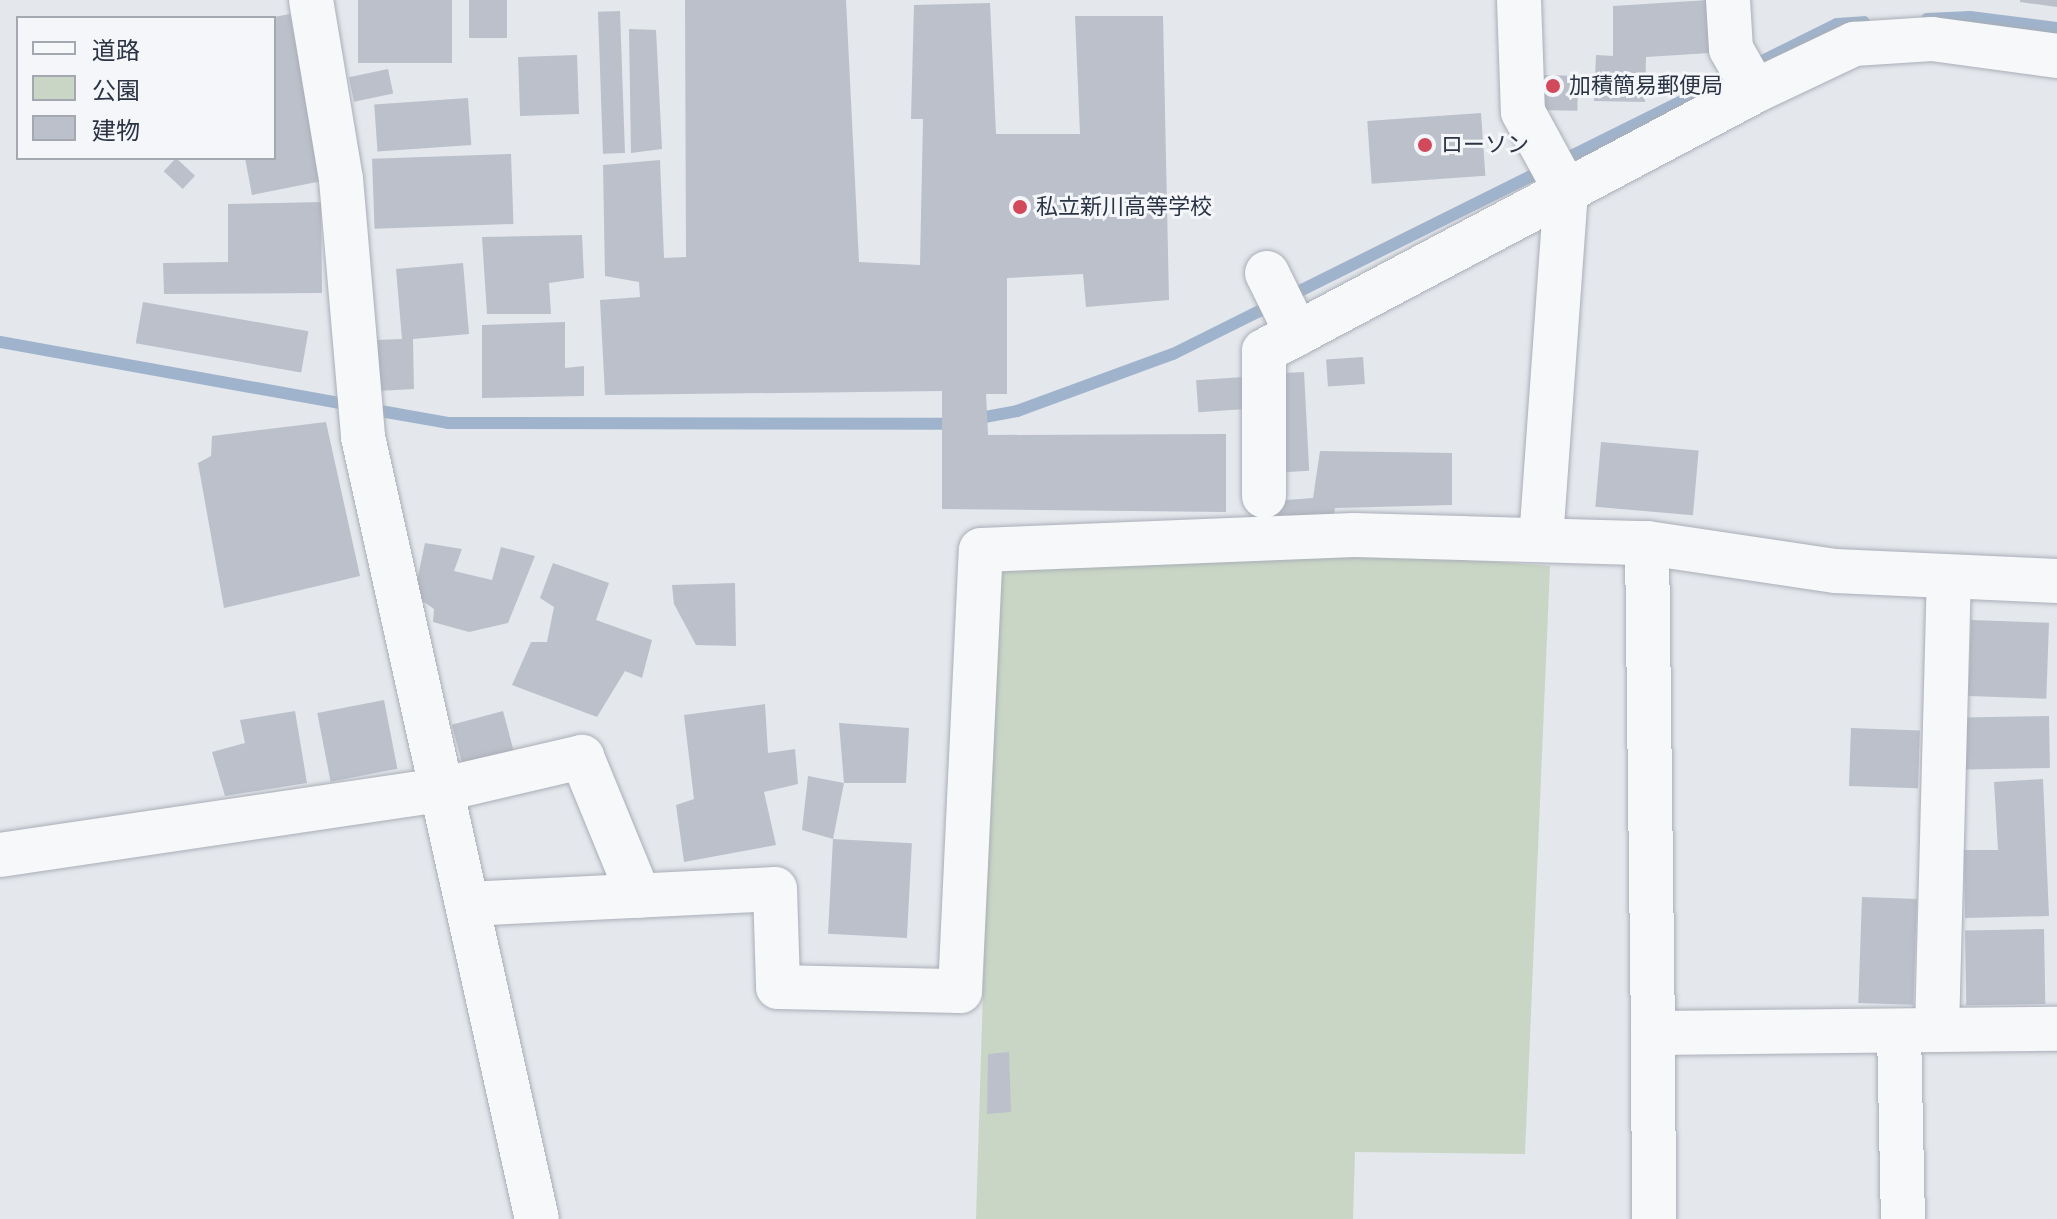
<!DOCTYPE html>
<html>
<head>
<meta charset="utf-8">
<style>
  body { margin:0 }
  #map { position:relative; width:2057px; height:1219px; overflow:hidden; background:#e4e7ec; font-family:"Work Sans","Noto Sans JP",sans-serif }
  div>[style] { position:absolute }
  .green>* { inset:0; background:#c9d6c5 }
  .stream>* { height:12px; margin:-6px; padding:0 6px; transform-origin:6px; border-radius:6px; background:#9fb4cc }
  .building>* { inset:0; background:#bbc0ca; transform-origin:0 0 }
  .roads { filter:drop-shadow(0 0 2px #a9aeb7) drop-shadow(0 0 2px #a9aeb7) }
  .minor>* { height:44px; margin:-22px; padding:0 22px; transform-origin:22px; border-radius:22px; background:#f7f8fa }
  .dots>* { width:22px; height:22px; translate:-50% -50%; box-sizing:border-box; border:4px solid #f4f6f9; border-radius:50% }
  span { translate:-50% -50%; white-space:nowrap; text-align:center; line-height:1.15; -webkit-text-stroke:6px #f4f6f9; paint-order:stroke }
  .poi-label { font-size:22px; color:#2b3445 }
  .left { translate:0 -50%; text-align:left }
  .legend { position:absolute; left:16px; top:16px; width:260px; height:144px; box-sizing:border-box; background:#f4f6f9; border:2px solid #a4a8b1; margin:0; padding:10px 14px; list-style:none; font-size:24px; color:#2b3445 }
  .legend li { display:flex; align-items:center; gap:16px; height:40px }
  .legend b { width:40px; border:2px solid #a4a8b1 }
</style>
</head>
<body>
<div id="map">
  <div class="green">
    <i style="clip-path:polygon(1365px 552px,1550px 566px,1525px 1154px,1355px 1152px,1353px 1219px,976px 1219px,996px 564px)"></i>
  </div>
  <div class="stream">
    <i style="left:1927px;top:19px;width:43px;rotate:-2.7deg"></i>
    <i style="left:1970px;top:17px;width:88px;rotate:7.2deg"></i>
    <i style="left:0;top:342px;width:357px;rotate:10.2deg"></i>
    <i style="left:369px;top:409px;width:80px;rotate:10deg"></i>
    <i style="left:448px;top:423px;width:499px;rotate:0.1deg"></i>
    <i style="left:947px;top:424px;width:71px;rotate:-10.5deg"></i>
    <i style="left:1017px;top:411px;width:166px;rotate:-20.1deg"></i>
    <i style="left:1173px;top:354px;width:741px;rotate:-26.43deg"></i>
    <i style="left:1837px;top:24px;width:27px;rotate:-4deg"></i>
  </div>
  <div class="building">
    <i style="left:358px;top:0;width:94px;height:63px"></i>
    <i style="left:469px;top:0;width:38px;height:38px"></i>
    <i style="clip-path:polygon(685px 0,846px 0,859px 262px,920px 265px,923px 119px,911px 119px,914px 5px,990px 3px,996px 134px,1080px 134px,1075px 16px,1163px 16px,1169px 300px,1086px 307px,1083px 274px,1007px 278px,1007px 394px,986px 394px,988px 435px,1226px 434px,1226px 512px,942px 509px,942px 391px,605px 395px,600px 300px,640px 297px,639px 282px,605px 276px,603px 165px,660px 160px,664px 258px,686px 257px)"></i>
    <i style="clip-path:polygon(1709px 0,1710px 53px,1646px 57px,1645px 102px,1594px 101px,1596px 55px,1613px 56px,1613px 6px)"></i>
    <i style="clip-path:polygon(2020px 0,2057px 0,2057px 7px,2020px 2px)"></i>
    <i style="left:620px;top:11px;width:142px;height:22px;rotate:88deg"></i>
    <i style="clip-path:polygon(290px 14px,322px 181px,252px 195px,245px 158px,274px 158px,274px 17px)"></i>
    <i style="clip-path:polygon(629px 29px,656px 30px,662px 149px,631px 153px)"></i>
    <i style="left:577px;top:55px;width:59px;height:59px;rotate:88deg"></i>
    <i style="left:388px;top:69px;width:25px;height:40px;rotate:78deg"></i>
    <i style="left:1539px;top:75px;width:39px;height:35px;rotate:1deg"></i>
    <i style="left:468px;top:98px;width:47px;height:94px;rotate:86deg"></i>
    <i style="left:1481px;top:113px;width:63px;height:114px;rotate:86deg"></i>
    <i style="left:511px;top:154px;width:70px;height:139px;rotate:88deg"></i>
    <i style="left:176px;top:158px;width:26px;height:18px;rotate:43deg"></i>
    <i style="clip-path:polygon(321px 202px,322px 293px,164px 294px,163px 263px,228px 262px,228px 204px)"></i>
    <i style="clip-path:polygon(582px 235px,584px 278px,549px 283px,551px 314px,487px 314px,482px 237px)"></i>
    <i style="clip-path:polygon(463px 263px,469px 334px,413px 339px,414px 389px,378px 391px,376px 340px,402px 339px,396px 269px)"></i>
    <i style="left:143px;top:302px;width:168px;height:42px;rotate:10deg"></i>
    <i style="clip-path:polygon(565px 322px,565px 368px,584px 366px,584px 396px,482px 398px,482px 325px)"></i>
    <i style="left:1363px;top:357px;width:27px;height:37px;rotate:86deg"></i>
    <i style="left:1304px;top:372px;width:99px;height:30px;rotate:87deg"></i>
    <i style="left:1243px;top:377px;width:32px;height:47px;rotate:86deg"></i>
    <i style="clip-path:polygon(326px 422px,360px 576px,224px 608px,198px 463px,211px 456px,212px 436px)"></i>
    <i style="left:1601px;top:442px;width:98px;height:65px;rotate:5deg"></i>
    <i style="clip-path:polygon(1320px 451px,1452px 453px,1452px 505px,1335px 508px,1333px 519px,1259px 519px,1258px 502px,1313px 498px)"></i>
    <i style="clip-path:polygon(425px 543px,462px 549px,454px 571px,492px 580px,501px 547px,535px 556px,508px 623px,469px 632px,433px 622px,434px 609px,414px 595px)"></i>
    <i style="clip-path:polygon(553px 563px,609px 583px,596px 620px,652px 640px,642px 678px,625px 671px,597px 717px,512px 685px,531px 642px,547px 642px,554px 607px,540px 598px)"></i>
    <i style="clip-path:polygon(735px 583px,736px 646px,696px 645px,674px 604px,672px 585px)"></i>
    <i style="left:1971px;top:620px;width:78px;height:76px;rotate:2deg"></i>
    <i style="left:384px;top:700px;width:70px;height:68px;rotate:79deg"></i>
    <i style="clip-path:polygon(765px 704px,768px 753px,795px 749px,798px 784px,764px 792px,776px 845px,684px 862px,676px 805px,694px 799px,684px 715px)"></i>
    <i style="clip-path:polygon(295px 711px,307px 783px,225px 796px,212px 752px,245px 743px,240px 720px)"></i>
    <i style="left:503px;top:711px;width:46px;height:53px;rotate:75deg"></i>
    <i style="left:2049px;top:716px;width:52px;height:84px;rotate:89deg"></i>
    <i style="clip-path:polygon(839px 723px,909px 728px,906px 783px,844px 783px,833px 839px,802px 830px,808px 776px,844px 783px)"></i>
    <i style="left:1851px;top:728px;width:69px;height:58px;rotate:2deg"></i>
    <i style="clip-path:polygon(2043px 779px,2049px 916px,1965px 918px,1964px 850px,1998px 850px,1994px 782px)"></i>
    <i style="left:833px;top:839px;width:79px;height:95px;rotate:3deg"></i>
    <i style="left:1862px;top:897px;width:55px;height:106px;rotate:2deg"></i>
    <i style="left:2044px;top:929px;width:75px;height:79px;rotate:89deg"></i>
    <i style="clip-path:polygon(1009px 1052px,1011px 1112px,987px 1114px,988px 1054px)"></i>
  </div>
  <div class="roads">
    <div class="minor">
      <i style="left:311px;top:0;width:181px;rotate:80.5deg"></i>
      <i style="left:341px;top:179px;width:259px;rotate:85.1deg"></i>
      <i style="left:363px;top:437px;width:801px;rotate:77.46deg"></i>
      <i style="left:1519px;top:0;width:112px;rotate:88deg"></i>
      <i style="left:1523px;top:112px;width:90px;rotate:61.4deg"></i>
      <i style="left:1566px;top:191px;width:350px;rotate:94.1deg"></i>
      <i style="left:1728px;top:0;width:49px;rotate:86.5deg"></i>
      <i style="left:1731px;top:49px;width:48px;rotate:60.3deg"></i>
      <i style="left:1267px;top:273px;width:68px;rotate:63.8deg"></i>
      <i style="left:1264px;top:496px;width:145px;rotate:-90deg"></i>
      <i style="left:1264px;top:351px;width:556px;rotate:-27.9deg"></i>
      <i style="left:1755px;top:91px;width:110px;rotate:-25.4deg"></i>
      <i style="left:1854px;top:44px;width:78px;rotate:-3.7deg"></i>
      <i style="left:1932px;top:39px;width:126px;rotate:7.7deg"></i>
      <i style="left:2057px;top:581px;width:222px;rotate:-177.4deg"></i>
      <i style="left:1835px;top:571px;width:190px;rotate:-171.5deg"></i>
      <i style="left:1647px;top:543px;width:490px;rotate:89.3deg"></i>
      <i style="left:1653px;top:1033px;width:404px;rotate:-0.6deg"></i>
      <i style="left:0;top:855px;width:445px;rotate:-8.4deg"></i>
      <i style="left:440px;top:790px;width:146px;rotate:-13.1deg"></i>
      <i style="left:582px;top:757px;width:150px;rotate:67.7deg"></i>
      <i style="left:468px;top:904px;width:307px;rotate:-2.8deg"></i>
      <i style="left:775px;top:889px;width:98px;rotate:88.2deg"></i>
      <i style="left:778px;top:987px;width:182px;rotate:1.3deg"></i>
      <i style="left:960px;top:991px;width:441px;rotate:-87.3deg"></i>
      <i style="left:981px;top:550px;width:373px;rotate:-2.3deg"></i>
      <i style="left:1354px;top:535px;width:293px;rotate:1.6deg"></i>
      <i style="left:1937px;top:1030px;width:453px;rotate:-88.5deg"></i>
      <i style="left:1899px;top:1031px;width:188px;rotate:88.8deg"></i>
      <i style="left:1653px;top:1033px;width:186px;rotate:89.7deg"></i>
    </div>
  </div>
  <div class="dots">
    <i style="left:1553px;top:86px;background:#d1495b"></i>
    <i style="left:1425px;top:145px;background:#d1495b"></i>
    <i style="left:1020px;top:207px;background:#d1495b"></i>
  </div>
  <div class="poi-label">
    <span class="left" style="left:1569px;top:86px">加積簡易郵便局</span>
    <span class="left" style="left:1441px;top:145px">ローソン</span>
    <span class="left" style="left:1036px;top:207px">私立新川高等学校</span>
  </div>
  <ul class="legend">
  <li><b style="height:10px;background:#f7f8fa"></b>道路</li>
  <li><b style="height:22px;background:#c9d6c5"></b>公園</li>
  <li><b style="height:22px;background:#bbc0ca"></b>建物</li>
  </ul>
</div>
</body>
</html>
